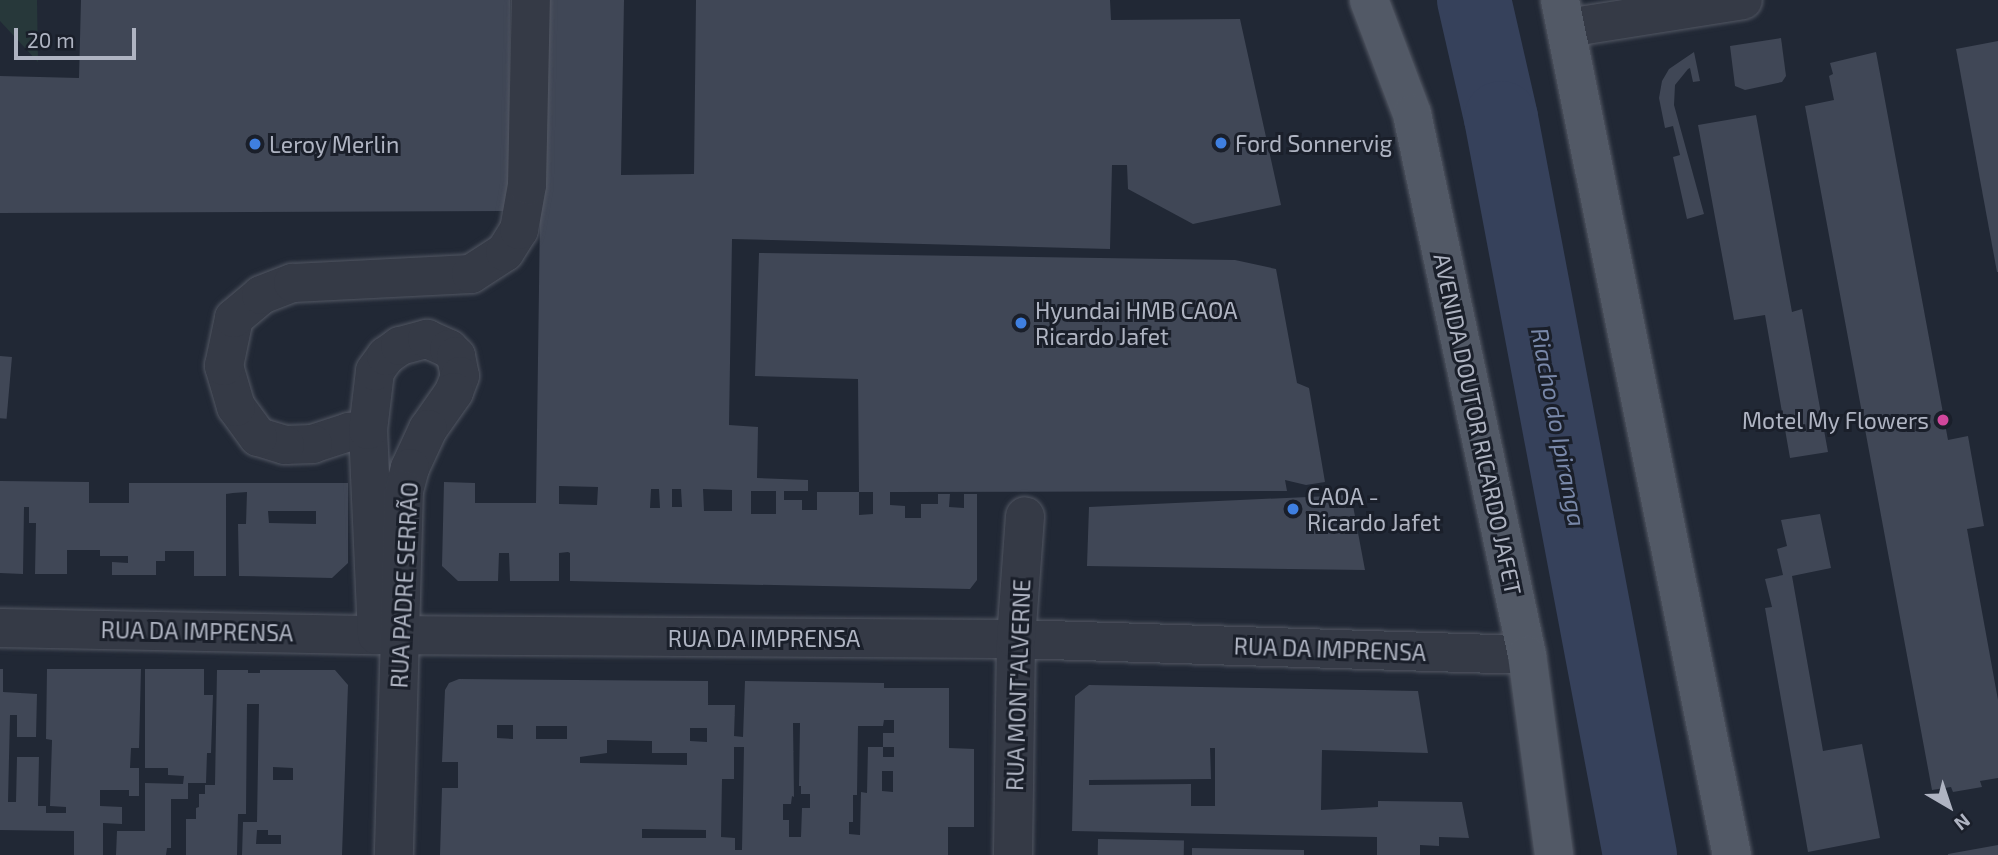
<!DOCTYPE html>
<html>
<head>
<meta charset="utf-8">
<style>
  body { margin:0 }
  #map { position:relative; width:1998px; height:855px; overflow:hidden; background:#212835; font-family:"Exo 2",sans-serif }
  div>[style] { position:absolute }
  .green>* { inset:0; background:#27383a }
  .river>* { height:74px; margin:-37px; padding:0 37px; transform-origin:37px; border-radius:37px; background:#36415b }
  .building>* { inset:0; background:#404756; transform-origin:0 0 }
  .roads { filter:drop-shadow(0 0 2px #525763) drop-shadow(0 0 2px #525763) }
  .minor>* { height:38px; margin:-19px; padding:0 19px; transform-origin:19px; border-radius:19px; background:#353a46 }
  .major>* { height:38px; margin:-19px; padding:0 19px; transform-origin:19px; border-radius:19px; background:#525966 }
  .dots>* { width:19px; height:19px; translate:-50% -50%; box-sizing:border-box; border:4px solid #1a1f2a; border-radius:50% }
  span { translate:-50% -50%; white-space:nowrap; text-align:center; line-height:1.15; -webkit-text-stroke:6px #1a1f2a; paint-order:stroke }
  .poi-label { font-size:23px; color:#afb4c2 }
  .left { translate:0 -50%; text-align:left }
  .right { translate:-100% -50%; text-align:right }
  .street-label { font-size:23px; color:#afb4c2 }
  .water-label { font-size:24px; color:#7988a9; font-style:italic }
  .north { position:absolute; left:1914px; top:771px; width:70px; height:70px; -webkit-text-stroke:5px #1a1f2a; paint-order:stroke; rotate:141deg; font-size:19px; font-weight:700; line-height:28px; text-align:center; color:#afb4c2 }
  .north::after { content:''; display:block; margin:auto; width:24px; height:32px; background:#afb4c2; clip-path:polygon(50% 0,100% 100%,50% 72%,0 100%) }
  .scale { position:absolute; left:14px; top:28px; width:122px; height:32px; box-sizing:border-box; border:4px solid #afb4c2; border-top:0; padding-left:9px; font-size:21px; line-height:24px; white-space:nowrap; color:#afb4c2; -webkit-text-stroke:5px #1a1f2a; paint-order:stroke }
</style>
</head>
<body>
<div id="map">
  <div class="green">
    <i style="clip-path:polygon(0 0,37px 0,38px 62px,0 21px)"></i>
  </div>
  <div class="river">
    <i style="left:1474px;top:0;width:121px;rotate:77.1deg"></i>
    <i style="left:1501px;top:118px;width:750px;rotate:79.32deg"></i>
  </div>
  <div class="building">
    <i style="clip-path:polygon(81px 0,510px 0,509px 211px,0 213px,0 76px,79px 78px)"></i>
    <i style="clip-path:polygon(evenodd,543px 0,624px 0,621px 175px,694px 174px,696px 0,1110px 0,1111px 20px,1240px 19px,1281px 205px,1193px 224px,1128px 189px,1127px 165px,1112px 165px,1110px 249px,732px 239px,729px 425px,758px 427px,757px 478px,808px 480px,808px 491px,784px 491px,784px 500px,802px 500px,802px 510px,817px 510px,817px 492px,859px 492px,859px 515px,873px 514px,873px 492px,859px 492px,858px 379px,755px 376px,759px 253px,1235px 260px,1276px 269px,1297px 383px,1309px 388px,1325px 482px,1306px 485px,1285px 480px,1287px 491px,890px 492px,890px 505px,905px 506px,905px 518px,921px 518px,921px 504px,938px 504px,938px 494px,950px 494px,949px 507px,964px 508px,964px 494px,977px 494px,977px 580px,970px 589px,570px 581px,570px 553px,568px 552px,559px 553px,559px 581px,510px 581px,509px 553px,499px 553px,498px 581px,458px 581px,442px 566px,444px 482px,475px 483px,475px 503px,536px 503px,543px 0,559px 486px,598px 487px,597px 505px,559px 504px,559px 486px,543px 0,651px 489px,659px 489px,660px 508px,650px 508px,651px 489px,543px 0,672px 489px,681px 489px,682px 507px,672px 507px,672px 489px,543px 0,703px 489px,732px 490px,732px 511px,704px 511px,703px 489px,543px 0,751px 491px,776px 491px,776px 514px,751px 514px,751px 491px)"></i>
    <i style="clip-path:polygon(1781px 38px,1786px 76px,1782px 82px,1745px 90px,1735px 86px,1730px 46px)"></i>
    <i style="clip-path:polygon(1998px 41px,1998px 272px,1997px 272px,1956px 49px)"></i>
    <i style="clip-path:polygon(1694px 52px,1700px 81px,1693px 82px,1690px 68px,1688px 69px,1675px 85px,1674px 105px,1704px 214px,1687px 219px,1673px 157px,1680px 155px,1673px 126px,1665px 128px,1659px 98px,1662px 81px,1669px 69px)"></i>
    <i style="clip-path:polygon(1876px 52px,1948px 440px,1968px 436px,1984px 526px,1967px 529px,1998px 700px,1998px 778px,1980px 781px,1982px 787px,1953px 792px,1951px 787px,1932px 790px,1805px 106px,1834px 100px,1829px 76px,1833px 74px,1830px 63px)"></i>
    <i style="clip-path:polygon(1756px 115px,1792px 312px,1802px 309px,1828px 452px,1790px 458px,1765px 315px,1734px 320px,1698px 125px)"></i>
    <i style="left:0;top:356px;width:12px;height:62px;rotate:5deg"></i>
    <i style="clip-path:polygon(evenodd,0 481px,89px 482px,89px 503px,129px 503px,129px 483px,348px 483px,348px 563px,332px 578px,239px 576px,238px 524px,246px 524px,247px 492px,233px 493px,226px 494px,226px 576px,194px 576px,194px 551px,165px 551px,165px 561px,156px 561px,156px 575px,112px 575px,112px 562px,128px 563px,128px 556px,100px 556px,100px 550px,67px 550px,67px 574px,35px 574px,36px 523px,29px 523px,29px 507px,24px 507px,23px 574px,0 573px,0 481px,268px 511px,316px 511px,316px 524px,269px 523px,268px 511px)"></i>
    <i style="clip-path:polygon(1351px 495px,1365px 570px,1087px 566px,1089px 507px)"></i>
    <i style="clip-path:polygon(1820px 514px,1831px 568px,1792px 576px,1823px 751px,1862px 744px,1880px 838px,1808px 852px,1765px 608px,1772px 607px,1765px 579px,1783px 575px,1777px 549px,1787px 546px,1781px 520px)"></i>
    <i style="clip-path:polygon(0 669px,3px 669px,3px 692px,37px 694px,36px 737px,17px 737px,17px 715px,10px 715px,8px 802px,16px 802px,17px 757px,39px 757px,38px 806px,46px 806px,46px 813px,66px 813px,66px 807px,50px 806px,52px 740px,46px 739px,47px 669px,141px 669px,139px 748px,131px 748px,130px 768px,139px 768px,139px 796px,129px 796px,129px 790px,100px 790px,100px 806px,122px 807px,122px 824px,103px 823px,103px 855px,74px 855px,74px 831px,0 830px)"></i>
    <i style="clip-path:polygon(145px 669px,204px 669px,204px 695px,213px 695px,211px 753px,207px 753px,206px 783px,188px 783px,188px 799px,171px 799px,171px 848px,167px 848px,166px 855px,116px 855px,117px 831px,145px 831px,145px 783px,183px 784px,184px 776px,168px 775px,168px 768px,145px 768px)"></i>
    <i style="clip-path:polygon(evenodd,217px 670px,248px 670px,248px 673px,260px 673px,260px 670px,335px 670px,348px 685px,342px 855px,242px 855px,243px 822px,257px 822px,259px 704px,247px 704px,246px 814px,238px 814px,237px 855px,186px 855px,186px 819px,196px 819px,196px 808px,199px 807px,199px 794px,205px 794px,205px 785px,215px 785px,217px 670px,273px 767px,293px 768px,293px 780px,273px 780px,273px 767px,217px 670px,257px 830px,268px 830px,268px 835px,281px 835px,281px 844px,256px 844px,257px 830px)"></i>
    <i style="clip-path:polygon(evenodd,459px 679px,708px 681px,708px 705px,735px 705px,734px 736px,743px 737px,745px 681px,884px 683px,884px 688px,949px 688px,949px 748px,974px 749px,974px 827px,948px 827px,948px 855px,440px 855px,442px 788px,458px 788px,458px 762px,442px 762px,445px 690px,449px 683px,459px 679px,884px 720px,894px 720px,894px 733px,883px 733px,883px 747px,894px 747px,894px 757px,883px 757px,883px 747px,868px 747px,867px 793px,861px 792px,860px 835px,849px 834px,849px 822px,853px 822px,853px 795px,857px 795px,858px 726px,883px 726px,884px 720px,459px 679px,793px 723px,800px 723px,799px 786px,801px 786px,801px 794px,810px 794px,810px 808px,802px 808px,801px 837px,789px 837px,789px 820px,783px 820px,783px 804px,791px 804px,792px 796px,794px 797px,793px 723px,459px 679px,497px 725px,513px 725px,513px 739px,497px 738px,497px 725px,459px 679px,536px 726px,567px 726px,567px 739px,536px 739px,536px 726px,459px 679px,690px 728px,707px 728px,707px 742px,690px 741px,690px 728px,459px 679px,607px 740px,652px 741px,652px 753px,687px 753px,687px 765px,580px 763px,580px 757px,607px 753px,607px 740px,459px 679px,734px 747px,744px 747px,742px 850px,735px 850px,735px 838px,721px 837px,722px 779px,734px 779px,734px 747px,459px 679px,882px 771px,893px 771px,893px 792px,882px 791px,882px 771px,459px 679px,642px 829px,706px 830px,706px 838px,642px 838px,642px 829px)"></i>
    <i style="clip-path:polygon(evenodd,1089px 685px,1418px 691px,1428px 753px,1322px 750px,1321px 810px,1378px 807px,1378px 801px,1462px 802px,1469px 838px,1439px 837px,1439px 846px,1420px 845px,1420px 855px,1377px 855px,1377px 837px,1072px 831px,1075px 696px,1089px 685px,1210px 748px,1215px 748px,1215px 806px,1191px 806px,1191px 784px,1089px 785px,1089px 780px,1211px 779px,1210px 748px)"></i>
    <i style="left:1098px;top:839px;width:86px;height:16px;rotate:1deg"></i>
    <i style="clip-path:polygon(1998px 845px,1998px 855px,1948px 855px,1948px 854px)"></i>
    <i style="clip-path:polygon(1192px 848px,1304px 850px,1304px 855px,1192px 855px)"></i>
  </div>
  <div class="roads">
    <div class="minor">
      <i style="left:1567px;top:28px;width:178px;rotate:-9deg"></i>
      <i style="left:368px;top:430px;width:19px;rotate:174deg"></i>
      <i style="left:349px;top:432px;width:38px;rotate:162deg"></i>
      <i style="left:313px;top:444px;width:28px;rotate:178deg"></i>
      <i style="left:285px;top:445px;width:28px;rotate:-163deg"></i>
      <i style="left:258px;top:437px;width:37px;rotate:-126deg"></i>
      <i style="left:236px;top:407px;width:43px;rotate:-106.3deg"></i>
      <i style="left:224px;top:366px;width:49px;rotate:-78.2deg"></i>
      <i style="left:234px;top:318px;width:35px;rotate:-40deg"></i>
      <i style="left:261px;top:295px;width:34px;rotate:-21deg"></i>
      <i style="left:293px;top:283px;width:178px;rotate:-2.9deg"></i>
      <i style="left:471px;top:274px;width:40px;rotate:-32.9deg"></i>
      <i style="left:505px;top:252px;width:26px;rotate:-58deg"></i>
      <i style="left:519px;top:230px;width:46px;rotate:-79.9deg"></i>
      <i style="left:527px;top:185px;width:185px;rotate:-88.8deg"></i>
      <i style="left:0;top:628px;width:377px;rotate:1.1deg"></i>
      <i style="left:377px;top:635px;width:639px;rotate:0.36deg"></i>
      <i style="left:1016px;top:639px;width:511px;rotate:1.79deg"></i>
      <i style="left:377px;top:635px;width:205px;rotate:-92.5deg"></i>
      <i style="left:368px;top:430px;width:59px;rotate:-83.2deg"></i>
      <i style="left:375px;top:371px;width:19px;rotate:-54deg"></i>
      <i style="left:386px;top:356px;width:17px;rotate:-36deg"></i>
      <i style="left:400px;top:346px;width:28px;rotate:-15deg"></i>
      <i style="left:427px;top:339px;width:24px;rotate:24deg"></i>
      <i style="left:449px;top:349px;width:10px;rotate:45deg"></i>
      <i style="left:456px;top:356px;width:20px;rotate:79deg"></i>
      <i style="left:460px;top:376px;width:17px;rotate:111deg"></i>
      <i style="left:454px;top:392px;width:45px;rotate:125.1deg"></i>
      <i style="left:428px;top:429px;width:43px;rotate:114.8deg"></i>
      <i style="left:410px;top:468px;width:23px;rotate:105deg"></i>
      <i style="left:404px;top:490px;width:365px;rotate:91.6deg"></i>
      <i style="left:1013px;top:855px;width:216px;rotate:-89.2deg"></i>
      <i style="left:1016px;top:639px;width:123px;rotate:-85.8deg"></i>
    </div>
    <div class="major">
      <i style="left:1369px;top:0;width:122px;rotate:69.3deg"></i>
      <i style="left:1412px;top:114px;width:553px;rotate:78deg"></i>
      <i style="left:1527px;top:655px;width:202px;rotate:82.3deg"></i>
      <i style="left:1560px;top:0;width:872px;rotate:78.63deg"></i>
    </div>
  </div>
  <div class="dots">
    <i style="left:1221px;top:143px;background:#3f7fe0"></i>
    <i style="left:255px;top:144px;background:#3f7fe0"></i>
    <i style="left:1021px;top:323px;background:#3f7fe0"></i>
    <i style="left:1943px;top:420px;background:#d1479c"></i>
    <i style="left:1293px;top:509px;background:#3f7fe0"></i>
  </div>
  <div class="poi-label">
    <span class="left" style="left:1235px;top:143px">Ford Sonnervig</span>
    <span class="left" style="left:269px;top:144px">Leroy Merlin</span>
    <span class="left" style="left:1035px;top:323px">Hyundai HMB CAOA<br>Ricardo Jafet</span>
    <span class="right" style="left:1929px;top:420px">Motel My Flowers</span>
    <span class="left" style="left:1307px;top:509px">CAOA -<br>Ricardo Jafet</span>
  </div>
  <div class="street-label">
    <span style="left:1478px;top:424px;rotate:78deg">AVENIDA DOUTOR RICARDO JAFET</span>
    <span style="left:404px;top:585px;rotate:-87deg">RUA PADRE SERRÃO</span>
    <span style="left:197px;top:631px;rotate:1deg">RUA DA IMPRENSA</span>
    <span style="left:764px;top:638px">RUA DA IMPRENSA</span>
    <span style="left:1330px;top:649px;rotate:2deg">RUA DA IMPRENSA</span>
    <span style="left:1018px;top:685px;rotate:-88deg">RUA MONT'ALVERNE</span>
  </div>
  <div class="water-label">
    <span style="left:1559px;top:427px;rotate:79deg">Riacho do Ipiranga</span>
  </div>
  <div class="north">N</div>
  <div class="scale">20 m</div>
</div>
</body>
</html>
